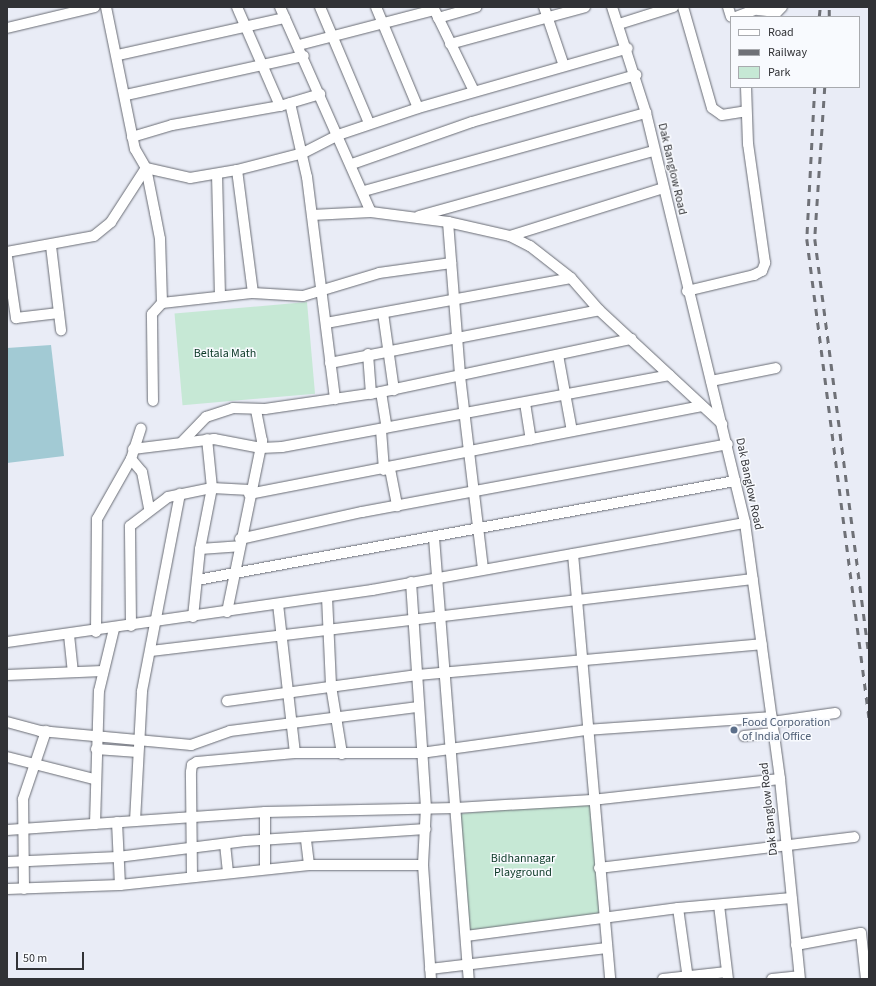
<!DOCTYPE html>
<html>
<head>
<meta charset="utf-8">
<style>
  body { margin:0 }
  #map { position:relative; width:876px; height:986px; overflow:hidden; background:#e9ecf6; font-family:"Source Sans 3",sans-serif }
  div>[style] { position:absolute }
  .green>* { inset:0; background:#c6e8d5; transform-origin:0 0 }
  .water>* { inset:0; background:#a2cad4 }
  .roads { filter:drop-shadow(0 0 1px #696c74) drop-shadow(0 0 1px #696c74) }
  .minor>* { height:10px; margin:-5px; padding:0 5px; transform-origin:5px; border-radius:5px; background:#fff }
  .rail>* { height:2.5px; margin-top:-1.25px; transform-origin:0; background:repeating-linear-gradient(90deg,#6f7177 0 7px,transparent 0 14px) }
  .dots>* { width:11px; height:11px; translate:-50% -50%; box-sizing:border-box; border:2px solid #f8fafe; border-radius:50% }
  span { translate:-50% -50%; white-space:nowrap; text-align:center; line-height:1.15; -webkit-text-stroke:3px #f8fafe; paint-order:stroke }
  .street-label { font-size:12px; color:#313236 }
  .park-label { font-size:12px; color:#0a3825 }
  .service-label { font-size:12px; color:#4e5e75 }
  .left { translate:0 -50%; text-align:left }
  .frame { position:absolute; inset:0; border:8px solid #313236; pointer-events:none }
  .legend { position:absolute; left:730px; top:16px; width:130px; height:72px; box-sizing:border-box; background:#f8fafe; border:1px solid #a8aaae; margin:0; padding:5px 7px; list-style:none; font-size:12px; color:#313236 }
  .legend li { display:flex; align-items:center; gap:8px; height:20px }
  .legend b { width:20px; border:1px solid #a8aaae }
  .scale { position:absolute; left:16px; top:952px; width:68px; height:18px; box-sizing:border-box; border:2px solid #313236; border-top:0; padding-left:5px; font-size:12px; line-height:14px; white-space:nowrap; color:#313236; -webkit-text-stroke:3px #f8fafe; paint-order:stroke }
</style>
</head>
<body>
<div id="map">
  <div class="green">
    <i style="left:307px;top:302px;width:92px;height:133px;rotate:85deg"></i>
    <i style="left:592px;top:800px;width:119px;height:136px;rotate:84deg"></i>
  </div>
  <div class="water">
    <i style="clip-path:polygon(51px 345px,64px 456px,7px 463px,7px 348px)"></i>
  </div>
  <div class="roads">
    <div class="minor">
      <i style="left:106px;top:7px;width:145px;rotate:78.5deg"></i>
      <i style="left:135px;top:149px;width:22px;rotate:60deg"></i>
      <i style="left:146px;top:168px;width:46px;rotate:78.7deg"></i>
      <i style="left:155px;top:213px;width:26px;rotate:79deg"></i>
      <i style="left:160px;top:239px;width:64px;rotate:88.2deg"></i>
      <i style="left:237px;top:7px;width:108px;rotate:66.5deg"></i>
      <i style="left:280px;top:7px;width:224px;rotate:66.1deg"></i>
      <i style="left:371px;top:212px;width:78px;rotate:7.4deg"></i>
      <i style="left:448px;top:222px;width:64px;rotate:12.7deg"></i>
      <i style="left:510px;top:236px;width:22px;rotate:27deg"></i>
      <i style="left:530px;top:246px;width:52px;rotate:38deg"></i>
      <i style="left:571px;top:278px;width:43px;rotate:48.8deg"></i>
      <i style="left:599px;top:310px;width:168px;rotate:42.8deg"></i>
      <i style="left:320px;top:7px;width:126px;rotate:67.1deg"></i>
      <i style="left:376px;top:7px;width:109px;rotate:67.4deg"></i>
      <i style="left:433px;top:7px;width:93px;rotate:64deg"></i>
      <i style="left:544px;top:7px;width:62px;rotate:71.3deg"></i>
      <i style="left:612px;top:7px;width:111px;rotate:72.2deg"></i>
      <i style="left:646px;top:113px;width:422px;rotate:76.4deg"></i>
      <i style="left:745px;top:523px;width:258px;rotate:82.2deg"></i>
      <i style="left:780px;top:779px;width:201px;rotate:84.3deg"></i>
      <i style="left:683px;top:7px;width:105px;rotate:74deg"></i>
      <i style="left:712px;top:108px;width:12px;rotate:35deg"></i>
      <i style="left:722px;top:115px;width:24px;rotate:-9deg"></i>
      <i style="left:728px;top:7px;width:10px;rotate:73deg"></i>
      <i style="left:758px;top:10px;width:19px;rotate:6deg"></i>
      <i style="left:777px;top:12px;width:7px;rotate:-45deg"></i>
      <i style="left:736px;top:17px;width:28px;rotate:-21deg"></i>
      <i style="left:438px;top:18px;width:40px;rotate:-16deg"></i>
      <i style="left:619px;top:24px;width:57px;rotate:-17.5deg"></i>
      <i style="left:7px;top:28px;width:90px;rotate:-13.4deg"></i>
      <i style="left:450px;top:44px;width:140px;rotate:-15.3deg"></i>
      <i style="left:299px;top:45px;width:139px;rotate:-14.5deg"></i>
      <i style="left:118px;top:55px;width:171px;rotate:-12.5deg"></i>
      <i style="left:126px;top:95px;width:182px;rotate:-12.4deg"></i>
      <i style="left:290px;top:103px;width:76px;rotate:77.1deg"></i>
      <i style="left:307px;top:177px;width:224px;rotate:82.8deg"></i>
      <i style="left:132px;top:137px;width:42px;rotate:-16.7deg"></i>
      <i style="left:172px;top:125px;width:110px;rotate:-10deg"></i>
      <i style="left:280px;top:106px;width:42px;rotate:-16.7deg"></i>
      <i style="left:352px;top:164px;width:127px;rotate:-19.3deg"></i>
      <i style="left:472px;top:122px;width:171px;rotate:-16deg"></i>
      <i style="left:237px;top:170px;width:124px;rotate:82.6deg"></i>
      <i style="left:217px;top:174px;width:121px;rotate:88.6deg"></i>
      <i style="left:364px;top:191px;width:293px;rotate:-15.5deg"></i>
      <i style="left:312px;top:215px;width:59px;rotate:-2.9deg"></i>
      <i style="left:419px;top:216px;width:244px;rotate:-15.5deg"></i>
      <i style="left:448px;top:222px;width:154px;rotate:85.5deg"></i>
      <i style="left:460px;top:376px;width:194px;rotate:83.2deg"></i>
      <i style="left:510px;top:236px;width:160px;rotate:-17.4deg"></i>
      <i style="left:51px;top:246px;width:85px;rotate:83.2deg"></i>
      <i style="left:7px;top:252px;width:88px;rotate:-10.4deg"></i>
      <i style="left:94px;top:236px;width:22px;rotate:-39deg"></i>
      <i style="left:111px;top:222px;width:64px;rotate:-57.1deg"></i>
      <i style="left:146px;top:168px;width:45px;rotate:12.8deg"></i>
      <i style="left:190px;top:178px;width:48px;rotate:-9.7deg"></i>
      <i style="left:237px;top:170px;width:68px;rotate:-14.4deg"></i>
      <i style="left:303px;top:153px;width:39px;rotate:-27deg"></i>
      <i style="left:338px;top:135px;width:84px;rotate:-18.6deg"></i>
      <i style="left:418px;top:108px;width:218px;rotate:-15.9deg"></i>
      <i style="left:7px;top:257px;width:62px;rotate:81.6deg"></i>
      <i style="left:16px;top:318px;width:43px;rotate:-6.6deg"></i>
      <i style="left:687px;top:291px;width:69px;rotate:-13.4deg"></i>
      <i style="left:754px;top:275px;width:9px;rotate:-27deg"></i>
      <i style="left:762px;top:271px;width:9px;rotate:-69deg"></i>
      <i style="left:765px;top:263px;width:120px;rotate:-98.1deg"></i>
      <i style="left:748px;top:144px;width:57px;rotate:-92deg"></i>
      <i style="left:383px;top:313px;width:78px;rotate:81.9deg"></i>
      <i style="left:326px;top:323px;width:249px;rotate:-10.4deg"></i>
      <i style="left:368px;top:354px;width:40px;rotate:85.7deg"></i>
      <i style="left:558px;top:355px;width:77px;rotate:79.6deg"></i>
      <i style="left:330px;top:363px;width:274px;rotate:-11.1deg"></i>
      <i style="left:711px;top:381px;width:66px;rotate:-11.3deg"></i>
      <i style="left:381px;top:392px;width:36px;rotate:81deg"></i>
      <i style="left:153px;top:401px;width:87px;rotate:-90.7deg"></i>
      <i style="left:152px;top:314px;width:15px;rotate:-48deg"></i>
      <i style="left:162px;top:303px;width:92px;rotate:-6.3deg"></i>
      <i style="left:253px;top:293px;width:50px;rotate:3.4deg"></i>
      <i style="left:303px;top:296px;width:79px;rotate:-16.8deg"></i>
      <i style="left:379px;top:273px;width:73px;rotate:-7.9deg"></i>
      <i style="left:525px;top:403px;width:37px;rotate:81deg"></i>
      <i style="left:381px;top:430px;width:40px;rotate:85.7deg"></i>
      <i style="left:182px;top:442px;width:35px;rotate:-46deg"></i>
      <i style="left:206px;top:417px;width:28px;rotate:-18deg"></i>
      <i style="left:233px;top:408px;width:32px;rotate:2deg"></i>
      <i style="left:265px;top:409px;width:117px;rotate:-8.3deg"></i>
      <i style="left:381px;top:392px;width:256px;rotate:-12deg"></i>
      <i style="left:133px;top:449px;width:82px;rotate:-7deg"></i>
      <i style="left:214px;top:439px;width:48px;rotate:10.8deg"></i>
      <i style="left:261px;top:448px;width:21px;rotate:-3deg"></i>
      <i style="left:282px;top:447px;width:394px;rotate:-10.5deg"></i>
      <i style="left:131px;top:459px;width:17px;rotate:50deg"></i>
      <i style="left:142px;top:472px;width:37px;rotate:79deg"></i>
      <i style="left:390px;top:469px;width:38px;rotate:79deg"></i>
      <i style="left:249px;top:494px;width:460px;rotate:-11deg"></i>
      <i style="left:434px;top:538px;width:442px;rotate:85.5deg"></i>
      <i style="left:240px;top:539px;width:125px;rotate:-12.5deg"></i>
      <i style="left:362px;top:512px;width:372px;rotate:-10.5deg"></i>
      <i style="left:200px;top:549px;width:39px;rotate:-4deg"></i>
      <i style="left:573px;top:554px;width:427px;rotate:85deg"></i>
      <i style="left:197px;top:580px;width:547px;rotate:-10.43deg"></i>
      <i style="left:411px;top:582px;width:225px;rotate:86.2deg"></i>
      <i style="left:426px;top:807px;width:58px;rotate:93deg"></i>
      <i style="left:423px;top:865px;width:114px;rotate:86deg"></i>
      <i style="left:327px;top:597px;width:89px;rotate:87.4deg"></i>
      <i style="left:331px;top:686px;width:69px;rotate:80.8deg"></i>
      <i style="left:278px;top:604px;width:150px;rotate:83.5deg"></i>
      <i style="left:227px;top:612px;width:175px;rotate:-78.4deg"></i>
      <i style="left:262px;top:441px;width:32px;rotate:-101deg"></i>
      <i style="left:193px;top:617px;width:68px;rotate:-84.1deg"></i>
      <i style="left:200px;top:549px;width:62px;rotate:-78.9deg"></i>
      <i style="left:212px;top:488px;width:49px;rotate:-95.8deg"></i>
      <i style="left:131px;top:626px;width:100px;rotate:-90.6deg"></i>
      <i style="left:130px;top:526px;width:48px;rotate:-37.3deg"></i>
      <i style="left:168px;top:497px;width:45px;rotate:-11.6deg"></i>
      <i style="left:212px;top:488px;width:38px;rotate:3deg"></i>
      <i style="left:96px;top:632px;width:113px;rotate:-89.5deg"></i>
      <i style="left:97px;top:519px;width:69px;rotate:-60.5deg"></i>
      <i style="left:131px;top:459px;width:32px;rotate:-72deg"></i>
      <i style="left:69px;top:635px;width:36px;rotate:84deg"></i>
      <i style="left:7px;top:642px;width:369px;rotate:-8.1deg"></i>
      <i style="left:372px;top:590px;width:379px;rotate:-10.2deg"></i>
      <i style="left:151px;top:651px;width:606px;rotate:-6.82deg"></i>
      <i style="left:7px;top:675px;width:96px;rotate:-2.4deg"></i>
      <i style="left:227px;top:701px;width:192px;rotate:-7.8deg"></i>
      <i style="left:417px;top:675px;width:346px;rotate:-5.1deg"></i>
      <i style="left:7px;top:722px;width:34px;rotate:15deg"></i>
      <i style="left:40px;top:731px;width:152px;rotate:5.3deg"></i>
      <i style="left:191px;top:745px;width:41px;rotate:-19.7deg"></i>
      <i style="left:230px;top:731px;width:190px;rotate:-7.3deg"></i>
      <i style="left:772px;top:722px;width:64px;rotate:-8.1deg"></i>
      <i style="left:744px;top:736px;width:30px;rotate:-6deg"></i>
      <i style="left:96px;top:749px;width:42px;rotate:4.1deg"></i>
      <i style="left:7px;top:757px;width:90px;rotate:14.2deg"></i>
      <i style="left:135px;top:821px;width:130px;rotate:-86.9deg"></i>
      <i style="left:142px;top:691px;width:201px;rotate:-79.1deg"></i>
      <i style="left:117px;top:822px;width:63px;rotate:87.3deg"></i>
      <i style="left:95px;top:824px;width:133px;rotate:-88.3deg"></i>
      <i style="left:99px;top:691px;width:64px;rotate:-76.4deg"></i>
      <i style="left:7px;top:830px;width:259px;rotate:-4deg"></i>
      <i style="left:265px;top:812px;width:191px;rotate:-1.2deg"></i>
      <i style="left:456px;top:808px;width:136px;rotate:-3.4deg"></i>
      <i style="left:592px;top:800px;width:189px;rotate:-6.4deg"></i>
      <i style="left:306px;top:840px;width:25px;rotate:83deg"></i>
      <i style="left:225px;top:844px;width:29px;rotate:84deg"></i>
      <i style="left:7px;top:862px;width:111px;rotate:-2.6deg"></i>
      <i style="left:118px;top:857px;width:128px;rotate:-7.2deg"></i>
      <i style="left:245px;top:841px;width:181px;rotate:-3.8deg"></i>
      <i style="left:599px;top:868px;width:257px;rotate:-6.9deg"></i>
      <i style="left:265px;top:869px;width:57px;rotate:-90deg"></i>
      <i style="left:192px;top:876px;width:104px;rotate:-90.6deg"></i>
      <i style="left:191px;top:772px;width:7px;rotate:-82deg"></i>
      <i style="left:192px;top:765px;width:6px;rotate:-31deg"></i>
      <i style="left:197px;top:762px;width:98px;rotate:-5.2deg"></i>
      <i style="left:295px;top:753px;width:126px"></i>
      <i style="left:421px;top:753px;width:168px;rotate:-7.9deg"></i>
      <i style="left:587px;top:730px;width:185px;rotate:-4deg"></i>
      <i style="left:7px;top:889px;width:113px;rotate:-2deg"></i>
      <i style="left:120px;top:885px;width:190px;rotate:-6deg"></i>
      <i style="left:309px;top:865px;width:114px"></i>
      <i style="left:24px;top:889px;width:90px;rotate:-90.6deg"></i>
      <i style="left:23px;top:799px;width:72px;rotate:-71.3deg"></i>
      <i style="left:719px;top:905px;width:75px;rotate:83.1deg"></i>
      <i style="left:678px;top:908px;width:72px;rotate:82deg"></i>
      <i style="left:466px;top:936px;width:214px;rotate:-7.5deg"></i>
      <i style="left:678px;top:908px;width:114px;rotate:-5deg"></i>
      <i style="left:796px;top:945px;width:66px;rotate:-10.5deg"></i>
      <i style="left:861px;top:933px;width:46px;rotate:83.8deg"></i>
      <i style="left:430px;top:969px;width:178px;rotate:-6.8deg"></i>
      <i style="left:663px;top:979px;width:64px;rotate:-6.2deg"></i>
      <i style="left:772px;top:979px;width:27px;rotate:-6deg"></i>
    </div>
  </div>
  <div class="rail">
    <i style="left:819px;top:17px;width:10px;rotate:-84deg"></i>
    <i style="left:829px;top:17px;width:10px;rotate:-90deg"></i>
    <i style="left:815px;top:87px;width:152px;rotate:93deg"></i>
    <i style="left:807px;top:239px;width:484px;rotate:82.6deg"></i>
    <i style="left:825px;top:87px;width:152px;rotate:93.8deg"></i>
    <i style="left:815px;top:239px;width:420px;rotate:82.6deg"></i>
  </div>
  <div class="dots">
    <i style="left:734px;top:730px;background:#5c6f8a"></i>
  </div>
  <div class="street-label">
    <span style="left:672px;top:169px;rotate:77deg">Dak Banglow Road</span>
    <span style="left:749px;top:484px;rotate:78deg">Dak Banglow Road</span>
    <span style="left:769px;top:809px;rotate:-96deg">Dak Banglow Road</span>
  </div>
  <div class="park-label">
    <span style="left:225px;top:354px">Beltala Math</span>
    <span style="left:523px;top:866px">Bidhannagar<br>Playground</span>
  </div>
  <div class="service-label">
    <span class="left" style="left:742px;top:730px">Food Corporation<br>of India Office</span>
  </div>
  <div class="frame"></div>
  <ul class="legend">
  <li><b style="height:5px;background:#fff"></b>Road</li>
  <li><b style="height:5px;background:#6f7177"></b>Railway</li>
  <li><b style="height:11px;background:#c6e8d5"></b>Park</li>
  </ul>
  <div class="scale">50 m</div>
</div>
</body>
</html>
